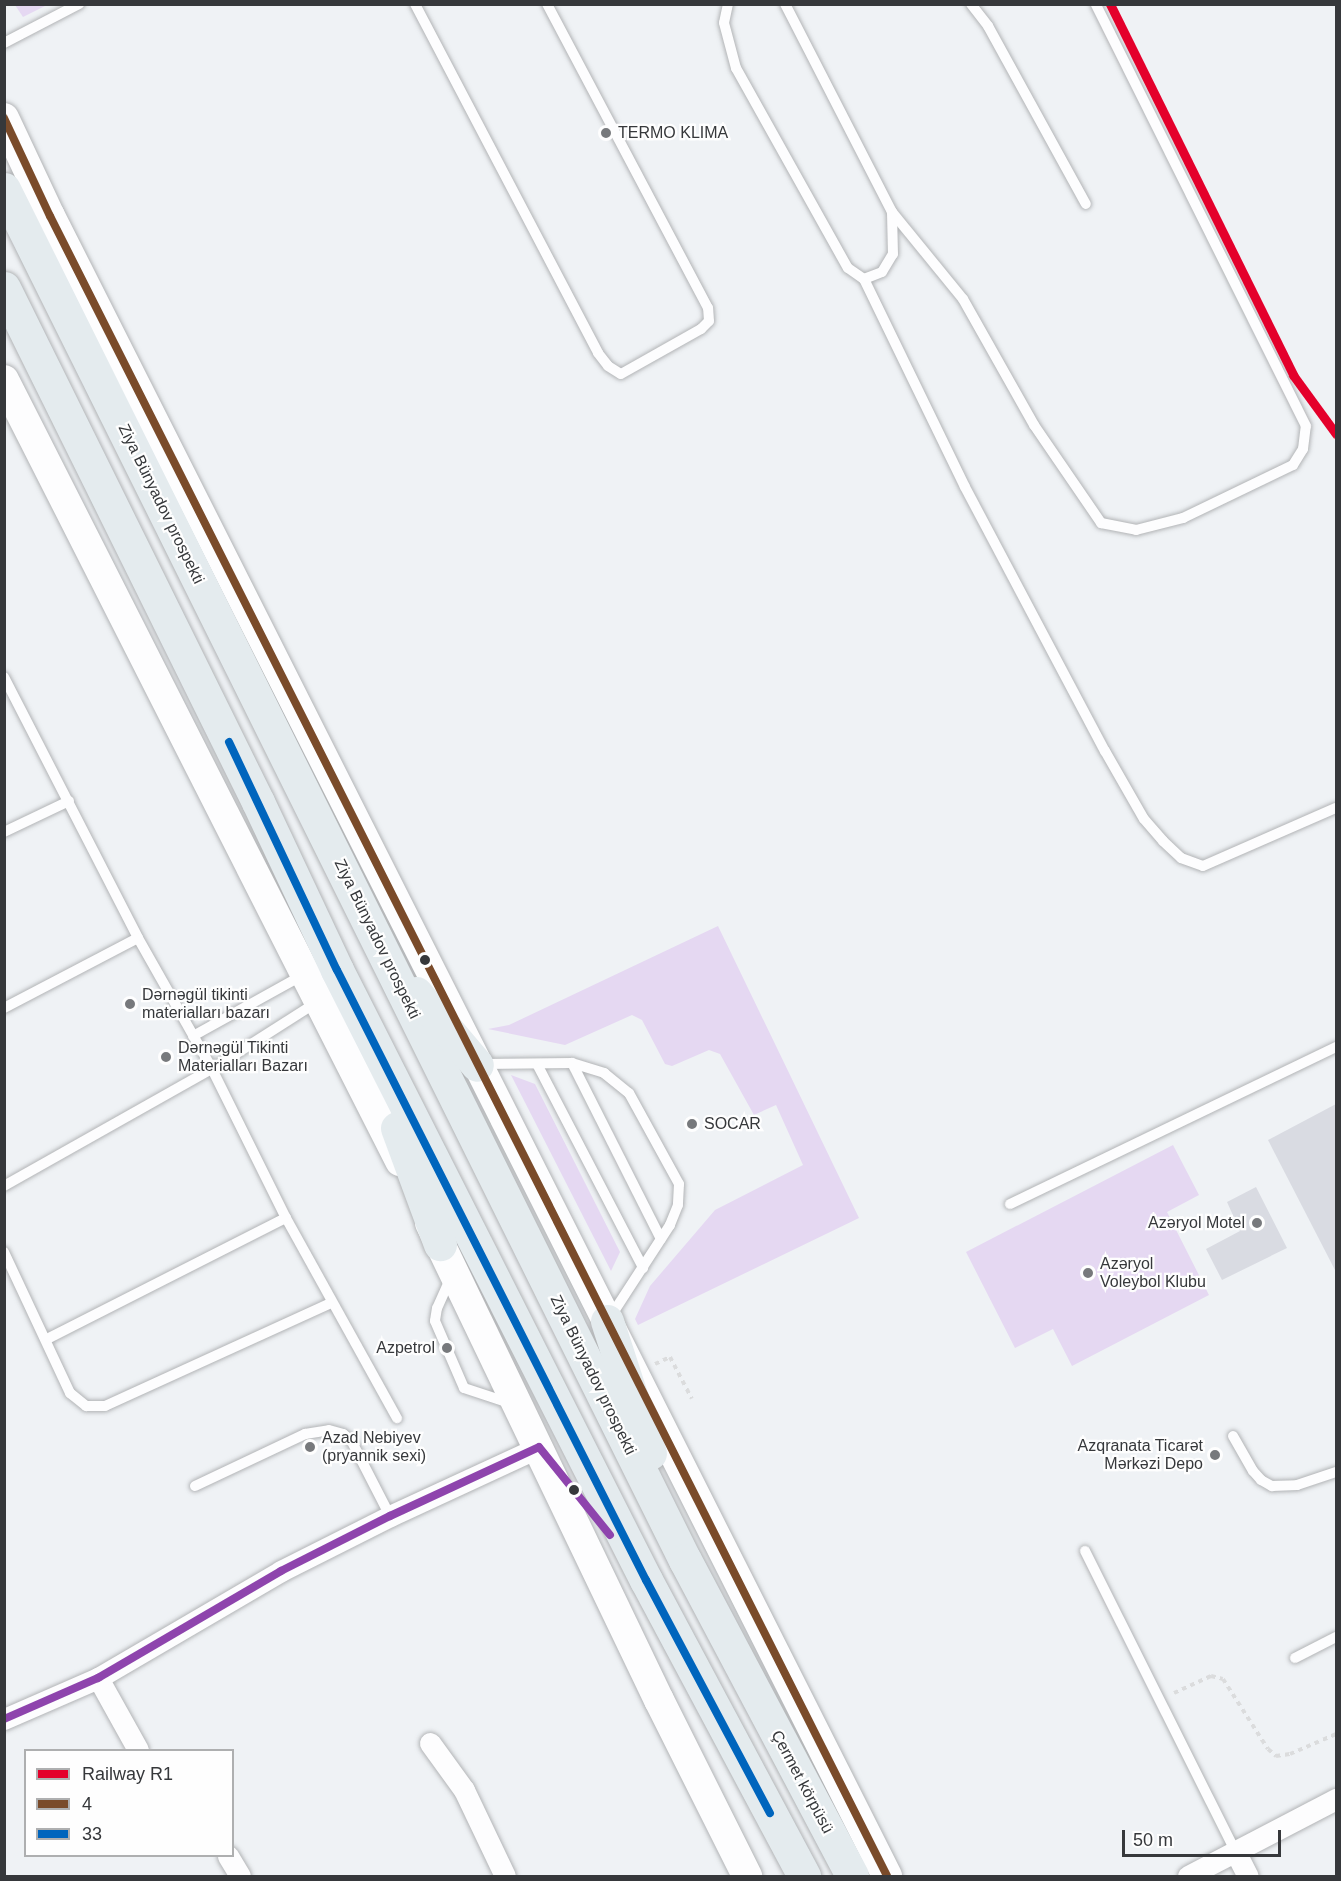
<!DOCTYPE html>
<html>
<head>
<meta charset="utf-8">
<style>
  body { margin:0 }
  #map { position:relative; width:1341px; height:1881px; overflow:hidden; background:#eff2f5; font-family:Helvetica,sans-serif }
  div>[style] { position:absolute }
  .green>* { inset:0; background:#e5d8f2 }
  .building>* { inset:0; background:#d9dbe2 }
  .path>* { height:4px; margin-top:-2px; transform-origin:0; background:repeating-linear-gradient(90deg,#dbdcdd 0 4.5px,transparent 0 9px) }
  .roads { filter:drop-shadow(0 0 2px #b2b4b6) drop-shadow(0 0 2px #b2b4b6) }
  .lane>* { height:10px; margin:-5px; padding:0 5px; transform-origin:5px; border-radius:5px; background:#fdfdfe }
  .street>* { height:21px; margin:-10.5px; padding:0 10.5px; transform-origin:10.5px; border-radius:10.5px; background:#fdfdfe }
  .secondary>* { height:30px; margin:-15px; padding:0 15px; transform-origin:15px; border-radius:15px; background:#fdfdfe }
  .primary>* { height:33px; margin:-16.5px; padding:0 16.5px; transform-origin:16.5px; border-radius:16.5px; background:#e4ebee }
  .bus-1>* { height:8px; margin:-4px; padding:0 4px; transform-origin:4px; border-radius:4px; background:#7a4b2a }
  .bus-2>* { height:8px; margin:-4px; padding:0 4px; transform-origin:4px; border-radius:4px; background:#0065bd }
  .bus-3>* { height:8px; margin:-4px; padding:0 4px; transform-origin:4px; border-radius:4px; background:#8e44ad }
  .rail-1>* { height:9px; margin:-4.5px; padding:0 4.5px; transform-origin:4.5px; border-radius:4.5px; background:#e4002b }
  .dots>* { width:16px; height:16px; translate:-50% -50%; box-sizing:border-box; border:3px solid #fefefe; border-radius:50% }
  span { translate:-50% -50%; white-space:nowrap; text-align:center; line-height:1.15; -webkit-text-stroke:4.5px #fefefe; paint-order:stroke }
  .poi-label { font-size:16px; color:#36383b }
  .left { translate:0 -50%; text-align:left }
  .right { translate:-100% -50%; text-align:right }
  .street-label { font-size:16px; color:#36383b }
  .frame { position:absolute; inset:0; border:6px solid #36383b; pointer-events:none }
  .legend { position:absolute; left:24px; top:1749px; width:210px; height:108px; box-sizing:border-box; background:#fefefe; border:2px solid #aeafb0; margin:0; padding:8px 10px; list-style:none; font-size:18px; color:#36383b }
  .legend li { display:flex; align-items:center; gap:12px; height:30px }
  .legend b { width:30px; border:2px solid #aeafb0 }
  .scale { position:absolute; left:1122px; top:1830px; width:159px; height:27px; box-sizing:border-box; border:3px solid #36383b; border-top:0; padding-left:8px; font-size:18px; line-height:21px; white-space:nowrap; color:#36383b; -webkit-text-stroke:4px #fefefe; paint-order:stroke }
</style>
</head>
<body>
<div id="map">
  <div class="green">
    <i style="clip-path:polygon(15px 5px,47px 5px,23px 17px)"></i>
    <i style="clip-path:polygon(718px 926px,859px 1218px,638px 1325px,635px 1319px,650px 1286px,715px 1210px,803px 1165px,776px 1105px,754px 1115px,720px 1054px,709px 1050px,672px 1066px,665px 1064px,642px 1020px,632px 1015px,565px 1045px,488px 1029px,509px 1025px)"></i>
    <i style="clip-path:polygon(511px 1075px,535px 1084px,620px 1252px,611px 1271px)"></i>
    <i style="clip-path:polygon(1173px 1145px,1199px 1195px,1167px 1212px,1209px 1295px,1072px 1366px,1053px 1329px,1015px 1348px,966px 1252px)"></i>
  </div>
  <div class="building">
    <i style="clip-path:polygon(1336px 1104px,1336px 1272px,1268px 1140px)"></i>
    <i style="clip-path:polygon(1256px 1187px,1287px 1248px,1222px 1280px,1206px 1249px,1240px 1231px,1227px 1202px)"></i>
  </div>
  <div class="path">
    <i style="left:655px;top:1364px;width:17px;rotate:-25deg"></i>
    <i style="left:670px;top:1357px;width:47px;rotate:62.4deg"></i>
    <i style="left:1174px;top:1693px;width:41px;rotate:-24.7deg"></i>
    <i style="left:1211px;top:1676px;width:12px;rotate:14deg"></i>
    <i style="left:1223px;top:1679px;width:83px;rotate:57.3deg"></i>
    <i style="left:1268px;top:1749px;width:11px;rotate:41deg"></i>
    <i style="left:1276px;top:1756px;width:14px;rotate:-8deg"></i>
    <i style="left:1290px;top:1754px;width:50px;rotate:-23.5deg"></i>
  </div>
  <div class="roads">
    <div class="lane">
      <i style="left:415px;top:4px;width:394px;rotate:62.3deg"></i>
      <i style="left:598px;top:353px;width:16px;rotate:52deg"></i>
      <i style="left:608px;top:366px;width:15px;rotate:32deg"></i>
      <i style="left:621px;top:374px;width:92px;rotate:-29.4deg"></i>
      <i style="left:701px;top:329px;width:11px;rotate:-45deg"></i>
      <i style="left:709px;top:321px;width:13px;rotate:-94deg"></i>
      <i style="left:708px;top:308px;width:344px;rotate:-117.9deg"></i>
      <i style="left:728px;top:4px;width:19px;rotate:102deg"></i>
      <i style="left:724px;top:23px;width:47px;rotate:75.1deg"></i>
      <i style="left:736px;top:68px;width:229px;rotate:60.8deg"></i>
      <i style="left:848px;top:268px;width:19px;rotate:35deg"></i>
      <i style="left:864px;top:279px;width:19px;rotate:-21deg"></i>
      <i style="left:882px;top:272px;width:21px;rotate:-59deg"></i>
      <i style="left:893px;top:254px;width:42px;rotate:-91.4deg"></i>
      <i style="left:892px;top:212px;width:234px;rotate:-117.2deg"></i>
      <i style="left:971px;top:4px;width:28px;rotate:52deg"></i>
      <i style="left:988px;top:26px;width:203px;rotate:61.2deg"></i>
      <i style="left:4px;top:43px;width:85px;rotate:-27.5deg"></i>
      <i style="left:892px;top:212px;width:112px;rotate:50.8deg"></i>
      <i style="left:963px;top:299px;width:145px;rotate:60.6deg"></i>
      <i style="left:1034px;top:425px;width:119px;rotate:55.6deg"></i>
      <i style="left:1101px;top:523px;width:36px;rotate:11deg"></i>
      <i style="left:1136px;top:530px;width:49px;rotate:-14.3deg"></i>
      <i style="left:1183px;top:518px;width:122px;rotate:-25.7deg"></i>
      <i style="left:1293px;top:465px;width:19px;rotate:-58deg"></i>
      <i style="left:1303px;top:449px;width:23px;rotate:-83deg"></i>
      <i style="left:1306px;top:426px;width:471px;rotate:-116.5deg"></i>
      <i style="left:864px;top:279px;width:231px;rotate:64.1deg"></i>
      <i style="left:965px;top:487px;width:299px;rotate:62.1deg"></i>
      <i style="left:1105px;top:751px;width:78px;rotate:60.2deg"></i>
      <i style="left:1144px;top:819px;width:29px;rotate:49deg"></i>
      <i style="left:1163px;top:841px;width:25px;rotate:43deg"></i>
      <i style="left:1181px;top:858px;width:23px;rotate:20deg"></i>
      <i style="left:1203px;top:866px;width:145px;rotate:-23.6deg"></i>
      <i style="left:4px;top:677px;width:293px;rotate:62.8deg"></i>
      <i style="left:138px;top:938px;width:150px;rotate:60.5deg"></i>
      <i style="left:212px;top:1069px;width:166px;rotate:63.6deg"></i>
      <i style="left:286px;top:1218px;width:229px;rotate:61deg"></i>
      <i style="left:4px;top:832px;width:72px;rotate:-25.5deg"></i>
      <i style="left:4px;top:1008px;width:151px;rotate:-27.6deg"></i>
      <i style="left:193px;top:1036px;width:128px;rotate:-29deg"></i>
      <i style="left:572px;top:1063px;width:197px;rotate:63.2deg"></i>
      <i style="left:482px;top:1064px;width:90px;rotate:-0.6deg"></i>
      <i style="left:572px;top:1063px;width:34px;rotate:17deg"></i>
      <i style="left:604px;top:1073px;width:32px;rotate:39deg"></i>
      <i style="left:629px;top:1093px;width:104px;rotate:61.2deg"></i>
      <i style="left:679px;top:1184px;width:21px;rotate:93deg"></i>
      <i style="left:678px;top:1205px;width:22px;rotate:112deg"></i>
      <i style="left:670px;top:1225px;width:112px;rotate:123deg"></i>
      <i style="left:537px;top:1064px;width:230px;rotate:62.5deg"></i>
      <i style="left:4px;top:1186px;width:239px;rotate:-29.4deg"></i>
      <i style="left:212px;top:1069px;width:125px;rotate:-32.5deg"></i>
      <i style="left:1010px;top:1204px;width:362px;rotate:-25.7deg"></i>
      <i style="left:4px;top:1252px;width:156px;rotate:64.9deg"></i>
      <i style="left:70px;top:1393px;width:21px;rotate:39deg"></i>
      <i style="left:86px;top:1406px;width:19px"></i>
      <i style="left:105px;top:1406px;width:248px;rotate:-24.5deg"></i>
      <i style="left:451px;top:1277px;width:34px;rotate:114deg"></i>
      <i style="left:437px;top:1308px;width:13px;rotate:99deg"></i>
      <i style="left:435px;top:1321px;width:73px;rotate:66.6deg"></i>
      <i style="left:464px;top:1388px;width:51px;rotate:18.4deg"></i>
      <i style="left:47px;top:1339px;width:268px;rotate:-26.9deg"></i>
      <i style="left:1233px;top:1436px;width:40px;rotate:60.3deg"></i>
      <i style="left:1253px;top:1471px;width:12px;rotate:48deg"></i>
      <i style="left:1261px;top:1480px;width:13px;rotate:29deg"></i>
      <i style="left:1272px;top:1486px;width:25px;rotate:-2deg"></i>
      <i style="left:1297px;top:1485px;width:41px;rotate:-18.4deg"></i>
      <i style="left:195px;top:1486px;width:122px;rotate:-25.3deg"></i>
      <i style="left:305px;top:1434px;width:24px;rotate:-9deg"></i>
      <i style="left:329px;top:1430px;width:15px;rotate:16deg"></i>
      <i style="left:343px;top:1434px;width:10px;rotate:37deg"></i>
      <i style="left:351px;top:1440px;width:85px;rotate:62.8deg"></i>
      <i style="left:1085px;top:1551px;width:335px;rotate:63.4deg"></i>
      <i style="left:1295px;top:1658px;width:46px;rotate:-27.1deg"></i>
    </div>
    <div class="street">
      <i style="left:98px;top:1678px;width:82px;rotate:60.9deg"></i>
      <i style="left:4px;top:1719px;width:103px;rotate:-23.6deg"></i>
      <i style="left:98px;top:1678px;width:212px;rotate:-30.3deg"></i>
      <i style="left:281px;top:1571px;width:122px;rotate:-26.8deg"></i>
      <i style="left:390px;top:1516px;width:164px;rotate:-24.8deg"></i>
      <i style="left:430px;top:1743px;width:58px;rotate:54.1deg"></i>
      <i style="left:464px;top:1790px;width:95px;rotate:64.5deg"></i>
      <i style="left:1235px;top:1851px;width:28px;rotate:63deg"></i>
      <i style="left:228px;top:1856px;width:23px;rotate:59deg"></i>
      <i style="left:1188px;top:1876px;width:167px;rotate:-27.5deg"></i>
    </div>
    <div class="secondary">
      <i style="left:4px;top:118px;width:108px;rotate:64.9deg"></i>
      <i style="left:50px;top:216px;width:1859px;rotate:63.24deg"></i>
      <i style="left:4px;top:380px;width:876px;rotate:63.11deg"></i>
      <i style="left:430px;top:1223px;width:529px;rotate:64.36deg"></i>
      <i style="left:659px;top:1700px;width:197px;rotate:63.4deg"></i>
    </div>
    <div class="primary">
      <i style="left:4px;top:189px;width:1531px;rotate:63.59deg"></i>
      <i style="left:685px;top:1560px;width:357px;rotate:62.1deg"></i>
      <i style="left:4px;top:288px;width:573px;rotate:63.7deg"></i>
      <i style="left:258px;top:802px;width:186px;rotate:64.8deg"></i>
      <i style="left:337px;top:970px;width:684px;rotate:63.14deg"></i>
      <i style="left:646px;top:1580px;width:336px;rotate:61.9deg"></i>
      <i style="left:416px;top:993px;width:94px;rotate:49.7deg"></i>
      <i style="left:397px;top:1128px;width:124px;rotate:69.7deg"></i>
      <i style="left:607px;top:1321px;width:139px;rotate:72deg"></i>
    </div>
  </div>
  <div class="bus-1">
    <i style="left:4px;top:118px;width:108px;rotate:64.9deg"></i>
    <i style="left:50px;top:216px;width:1859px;rotate:63.24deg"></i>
  </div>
  <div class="bus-2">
    <i style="left:229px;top:742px;width:252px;rotate:64.7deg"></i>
    <i style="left:337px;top:970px;width:684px;rotate:63.14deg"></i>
    <i style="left:646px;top:1580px;width:264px;rotate:62deg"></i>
  </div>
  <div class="bus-3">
    <i style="left:4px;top:1719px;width:103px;rotate:-23.6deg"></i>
    <i style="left:98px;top:1678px;width:212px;rotate:-30.3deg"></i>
    <i style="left:281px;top:1571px;width:122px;rotate:-26.8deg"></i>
    <i style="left:390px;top:1516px;width:164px;rotate:-24.8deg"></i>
    <i style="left:539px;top:1447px;width:113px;rotate:51.1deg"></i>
  </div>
  <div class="rail-1">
    <i style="left:1110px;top:4px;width:414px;rotate:63.7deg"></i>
    <i style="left:1293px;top:375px;width:73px;rotate:53.9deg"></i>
  </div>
  <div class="dots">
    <i style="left:606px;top:133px;background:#77797c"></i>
    <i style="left:425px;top:960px;background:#36383b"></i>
    <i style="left:130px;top:1004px;background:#77797c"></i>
    <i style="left:166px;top:1057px;background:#77797c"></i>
    <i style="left:692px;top:1124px;background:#77797c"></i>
    <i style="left:1257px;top:1223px;background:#77797c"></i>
    <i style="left:1088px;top:1273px;background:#77797c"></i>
    <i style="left:447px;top:1348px;background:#77797c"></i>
    <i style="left:310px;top:1447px;background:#77797c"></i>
    <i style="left:1215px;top:1455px;background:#77797c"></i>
    <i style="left:574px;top:1490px;background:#36383b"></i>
  </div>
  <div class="poi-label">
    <span class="left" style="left:618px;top:133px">TERMO KLIMA</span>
    <span class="left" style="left:142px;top:1004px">Dərnəgül tikinti<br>materialları bazarı</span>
    <span class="left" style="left:178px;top:1057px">Dərnəgül Tikinti<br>Materialları Bazarı</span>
    <span class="left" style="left:704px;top:1124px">SOCAR</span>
    <span class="right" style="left:1245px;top:1223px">Azəryol Motel</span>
    <span class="left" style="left:1100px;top:1273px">Azəryol<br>Voleybol Klubu</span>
    <span class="right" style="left:435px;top:1348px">Azpetrol</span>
    <span class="left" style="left:322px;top:1447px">Azad Nebiyev<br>(pryannik sexi)</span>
    <span class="right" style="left:1203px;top:1455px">Azqranata Ticarət<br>Mərkəzi Depo</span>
  </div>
  <div class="street-label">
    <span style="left:161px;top:504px;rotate:64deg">Ziya Bünyadov prospekti</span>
    <span style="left:377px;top:939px;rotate:64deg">Ziya Bünyadov prospekti</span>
    <span style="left:593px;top:1375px;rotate:64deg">Ziya Bünyadov prospekti</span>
    <span style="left:802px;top:1782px;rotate:62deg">Çermet körpüsü</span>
  </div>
  <div class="frame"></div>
  <ul class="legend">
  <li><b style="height:8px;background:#e4002b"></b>Railway R1</li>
  <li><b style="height:8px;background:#7a4b2a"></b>4</li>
  <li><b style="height:8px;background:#0065bd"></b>33</li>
  </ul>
  <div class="scale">50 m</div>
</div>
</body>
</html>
